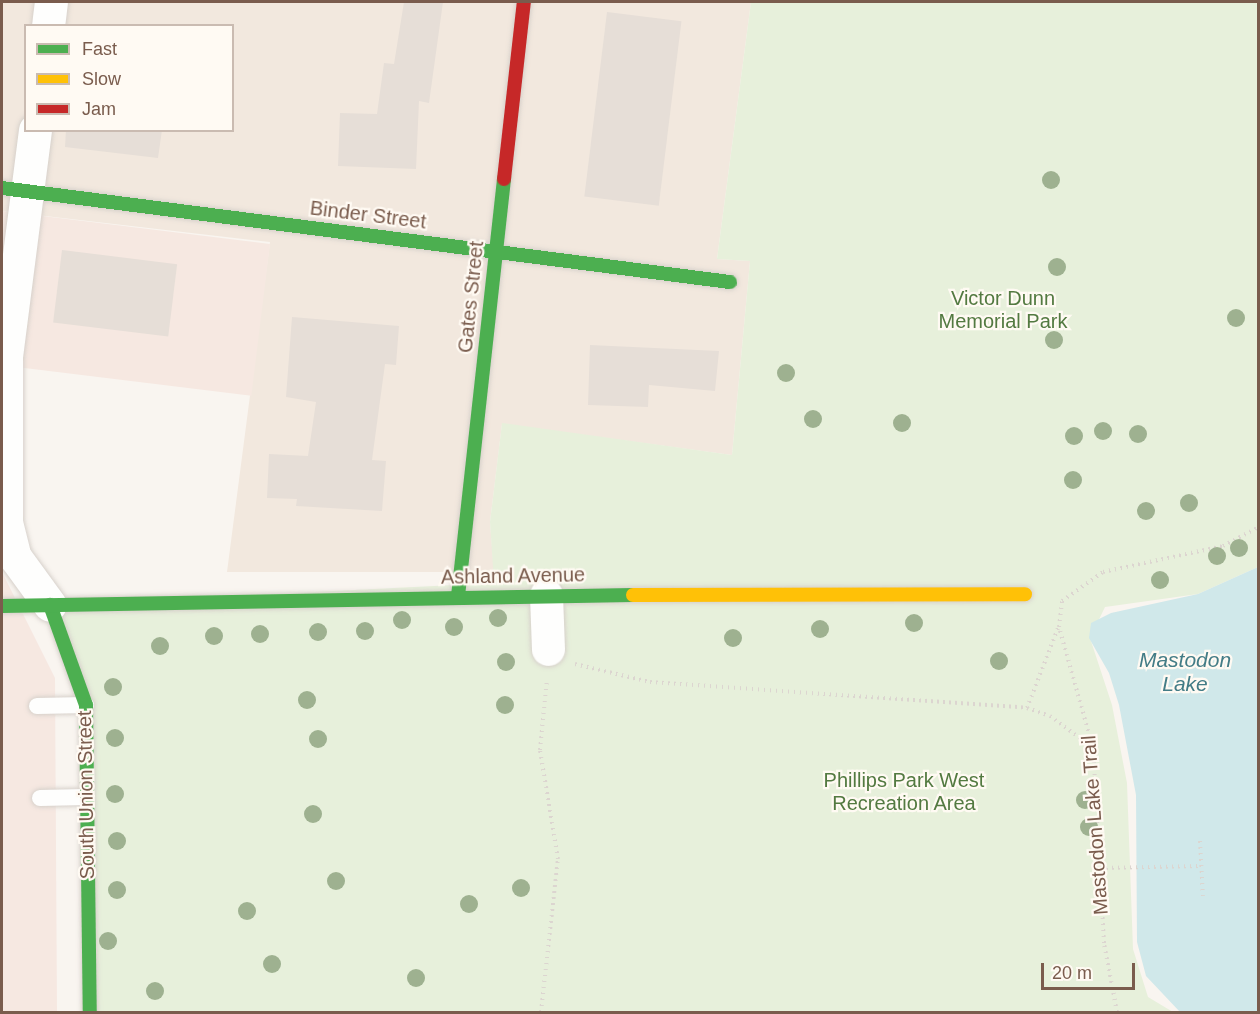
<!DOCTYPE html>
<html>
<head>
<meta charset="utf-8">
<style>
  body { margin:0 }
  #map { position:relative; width:1260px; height:1014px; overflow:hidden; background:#f9f5f0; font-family:Arial,sans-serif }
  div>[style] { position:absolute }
  .residential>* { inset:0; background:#f2e8de }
  .commercial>* { inset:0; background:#f6e8e1; transform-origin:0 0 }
  .green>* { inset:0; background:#e7f0db }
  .water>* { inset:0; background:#d0e8ea }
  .building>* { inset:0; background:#e6ded7; transform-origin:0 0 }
  .path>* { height:4px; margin-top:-2px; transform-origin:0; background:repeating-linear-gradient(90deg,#dcd5d0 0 1.5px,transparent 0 6px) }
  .roads { filter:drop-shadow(0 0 2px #d7d1cb) drop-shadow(0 0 2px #d7d1cb) }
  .lane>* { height:16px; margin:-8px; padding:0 8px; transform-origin:8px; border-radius:8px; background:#fefefd }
  .street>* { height:33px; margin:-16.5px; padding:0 16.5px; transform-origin:16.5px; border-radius:16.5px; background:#fefefd }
  .fast>* { height:14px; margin:-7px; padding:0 7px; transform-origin:7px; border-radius:7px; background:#4caf50 }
  .slow>* { height:14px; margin:-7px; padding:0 7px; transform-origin:7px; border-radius:7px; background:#ffc107 }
  .jam>* { height:14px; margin:-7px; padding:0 7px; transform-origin:7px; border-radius:7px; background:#c62828 }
  .trees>* { width:18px; height:18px; margin:-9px; border-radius:50%; background:#9eb190 }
  span { translate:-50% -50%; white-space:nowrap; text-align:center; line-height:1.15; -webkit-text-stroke:4.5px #fffaf3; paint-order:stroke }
  .street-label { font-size:20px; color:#7a5c4d }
  .park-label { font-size:20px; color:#537a41 }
  .water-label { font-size:21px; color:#437c86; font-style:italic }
  .frame { position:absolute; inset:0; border:3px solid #7a5c4d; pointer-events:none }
  .legend { position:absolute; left:24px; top:24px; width:210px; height:108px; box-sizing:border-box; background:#fffaf3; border:2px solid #cabbb1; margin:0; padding:8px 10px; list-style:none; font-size:18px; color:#7a5c4d }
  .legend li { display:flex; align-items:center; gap:12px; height:30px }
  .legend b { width:30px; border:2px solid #cabbb1 }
  .scale { position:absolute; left:1041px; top:963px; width:94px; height:27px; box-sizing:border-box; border:3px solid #7a5c4d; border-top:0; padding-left:8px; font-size:18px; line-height:21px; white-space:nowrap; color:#7a5c4d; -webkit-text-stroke:4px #fffaf3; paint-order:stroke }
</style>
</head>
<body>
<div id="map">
  <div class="residential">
    <i style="clip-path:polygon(evenodd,2px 2px,751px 2px,717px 259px,750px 261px,732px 455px,502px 424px,490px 522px,494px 572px,227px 572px,270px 242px,2px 211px,2px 2px,26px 26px,232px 26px,232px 130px,26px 130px,26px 26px)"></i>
  </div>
  <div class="commercial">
    <i style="left:2px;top:211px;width:270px;height:153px;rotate:7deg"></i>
    <i style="clip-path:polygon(2px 572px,55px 678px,57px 1012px,2px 1012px)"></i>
  </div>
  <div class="green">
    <i style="clip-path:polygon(751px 2px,1258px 2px,1258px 567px,1198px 594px,1105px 607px,1090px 638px,1112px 705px,1127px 783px,1133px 949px,1148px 997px,1173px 1012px,90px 1012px,86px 705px,50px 605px,494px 583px,490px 522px,502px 423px,732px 455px,750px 261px,717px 259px)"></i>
  </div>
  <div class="water">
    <i style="clip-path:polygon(1258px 567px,1258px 1012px,1180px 1012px,1146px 976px,1137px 942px,1136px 795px,1119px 705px,1109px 673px,1089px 638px,1091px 623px,1111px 613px,1198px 594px)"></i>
  </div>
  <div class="building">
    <i style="clip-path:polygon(404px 2px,443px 2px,429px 103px,419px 101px,416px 169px,338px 166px,340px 113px,377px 114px,384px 63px,394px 64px)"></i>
    <i style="left:607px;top:12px;width:75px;height:186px;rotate:7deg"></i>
    <i style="clip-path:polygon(66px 130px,162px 130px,158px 158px,65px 147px)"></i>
    <i style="left:62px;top:250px;width:116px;height:73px;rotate:7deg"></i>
    <i style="clip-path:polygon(292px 317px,399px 326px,396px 365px,385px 364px,372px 460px,386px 461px,382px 511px,296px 506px,297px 499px,267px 498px,269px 454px,308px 456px,316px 402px,286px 397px)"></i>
    <i style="clip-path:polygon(590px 345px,719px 351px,715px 391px,649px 385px,648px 407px,588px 405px)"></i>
  </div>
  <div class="path">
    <i style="left:575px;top:664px;width:77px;rotate:13.5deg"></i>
    <i style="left:650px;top:682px;width:378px;rotate:3.9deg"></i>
    <i style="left:1027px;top:708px;width:24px;rotate:19deg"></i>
    <i style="left:1050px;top:716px;width:52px;rotate:36.4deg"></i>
    <i style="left:1027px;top:708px;width:86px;rotate:-68.8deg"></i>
    <i style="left:1200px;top:841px;width:55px;rotate:86.9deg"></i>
    <i style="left:1100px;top:868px;width:101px;rotate:-1.1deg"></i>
    <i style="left:541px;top:1012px;width:154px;rotate:-83.7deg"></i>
    <i style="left:558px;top:859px;width:110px;rotate:-99.4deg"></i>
    <i style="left:540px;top:750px;width:71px;rotate:-84.4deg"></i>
    <i style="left:1117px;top:1012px;width:70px;rotate:-100.7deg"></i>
    <i style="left:1104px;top:943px;width:195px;rotate:-93.2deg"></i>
    <i style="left:1093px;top:748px;width:126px;rotate:-105.7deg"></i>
    <i style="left:1059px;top:627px;width:26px;rotate:-83deg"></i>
    <i style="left:1062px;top:601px;width:50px;rotate:-35.3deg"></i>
    <i style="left:1103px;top:572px;width:123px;rotate:-12.2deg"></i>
    <i style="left:1223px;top:546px;width:40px;rotate:-28deg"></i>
  </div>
  <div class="roads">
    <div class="lane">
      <i style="left:37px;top:706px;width:49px;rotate:-1.2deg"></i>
      <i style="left:40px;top:798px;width:46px;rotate:-1.2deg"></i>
    </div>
    <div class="street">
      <i style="left:48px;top:26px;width:24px;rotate:-83deg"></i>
      <i style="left:35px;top:130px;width:227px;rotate:97.3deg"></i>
      <i style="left:6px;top:355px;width:167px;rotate:90deg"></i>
      <i style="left:6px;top:522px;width:36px;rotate:76deg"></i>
      <i style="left:15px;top:557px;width:59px;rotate:53.9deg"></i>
      <i style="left:546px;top:595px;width:54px;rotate:87.9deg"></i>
    </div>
    <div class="fast">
      <i style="left:2px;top:188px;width:734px;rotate:7.36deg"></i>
      <i style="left:458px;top:596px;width:420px;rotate:-83.7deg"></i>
      <i style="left:50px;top:605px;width:106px;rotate:70.2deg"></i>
      <i style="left:86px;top:705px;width:307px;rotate:89.3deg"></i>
      <i style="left:2px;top:606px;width:631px;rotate:-1deg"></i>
    </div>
    <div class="slow">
      <i style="left:633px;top:595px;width:392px;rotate:-0.1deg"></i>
    </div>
    <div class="jam">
      <i style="left:504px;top:179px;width:178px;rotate:-83.6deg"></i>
    </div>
  </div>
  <div class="trees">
    <i style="left:1051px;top:180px"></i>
    <i style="left:1057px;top:267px"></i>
    <i style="left:1236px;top:318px"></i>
    <i style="left:1054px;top:340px"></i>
    <i style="left:786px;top:373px"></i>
    <i style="left:813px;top:419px"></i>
    <i style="left:902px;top:423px"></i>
    <i style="left:1103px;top:431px"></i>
    <i style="left:1138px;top:434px"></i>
    <i style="left:1074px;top:436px"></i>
    <i style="left:1073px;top:480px"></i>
    <i style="left:1189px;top:503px"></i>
    <i style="left:1146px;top:511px"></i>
    <i style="left:1239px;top:548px"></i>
    <i style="left:1217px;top:556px"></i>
    <i style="left:1160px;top:580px"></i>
    <i style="left:498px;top:618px"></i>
    <i style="left:402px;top:620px"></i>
    <i style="left:914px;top:623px"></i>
    <i style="left:454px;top:627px"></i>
    <i style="left:820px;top:629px"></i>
    <i style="left:365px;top:631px"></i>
    <i style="left:318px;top:632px"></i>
    <i style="left:260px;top:634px"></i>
    <i style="left:214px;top:636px"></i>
    <i style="left:733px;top:638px"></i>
    <i style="left:160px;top:646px"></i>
    <i style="left:999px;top:661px"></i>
    <i style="left:506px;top:662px"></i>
    <i style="left:113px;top:687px"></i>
    <i style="left:307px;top:700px"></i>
    <i style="left:505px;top:705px"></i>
    <i style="left:115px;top:738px"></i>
    <i style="left:318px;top:739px"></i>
    <i style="left:115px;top:794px"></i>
    <i style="left:1085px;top:800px"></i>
    <i style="left:313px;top:814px"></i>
    <i style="left:1089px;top:827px"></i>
    <i style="left:117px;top:841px"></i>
    <i style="left:336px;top:881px"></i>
    <i style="left:521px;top:888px"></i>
    <i style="left:117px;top:890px"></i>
    <i style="left:469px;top:904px"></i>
    <i style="left:247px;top:911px"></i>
    <i style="left:108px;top:941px"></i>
    <i style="left:272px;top:964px"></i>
    <i style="left:416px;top:978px"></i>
    <i style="left:155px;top:991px"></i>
  </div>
  <div class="street-label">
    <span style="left:368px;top:215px;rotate:7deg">Binder Street</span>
    <span style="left:471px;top:297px;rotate:-84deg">Gates Street</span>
    <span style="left:513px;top:576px;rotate:-1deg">Ashland Avenue</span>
    <span style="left:86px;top:795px;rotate:-91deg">South Union Street</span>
    <span style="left:1095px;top:825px;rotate:-94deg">Mastodon Lake Trail</span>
  </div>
  <div class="park-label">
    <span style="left:1003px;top:310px">Victor Dunn<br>Memorial Park</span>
    <span style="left:904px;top:792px">Phillips Park West<br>Recreation Area</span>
  </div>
  <div class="water-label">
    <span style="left:1185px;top:672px">Mastodon<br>Lake</span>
  </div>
  <div class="frame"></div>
  <ul class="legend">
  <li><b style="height:8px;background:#4caf50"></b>Fast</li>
  <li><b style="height:8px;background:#ffc107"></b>Slow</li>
  <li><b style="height:8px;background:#c62828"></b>Jam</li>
  </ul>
  <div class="scale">20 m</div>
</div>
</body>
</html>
